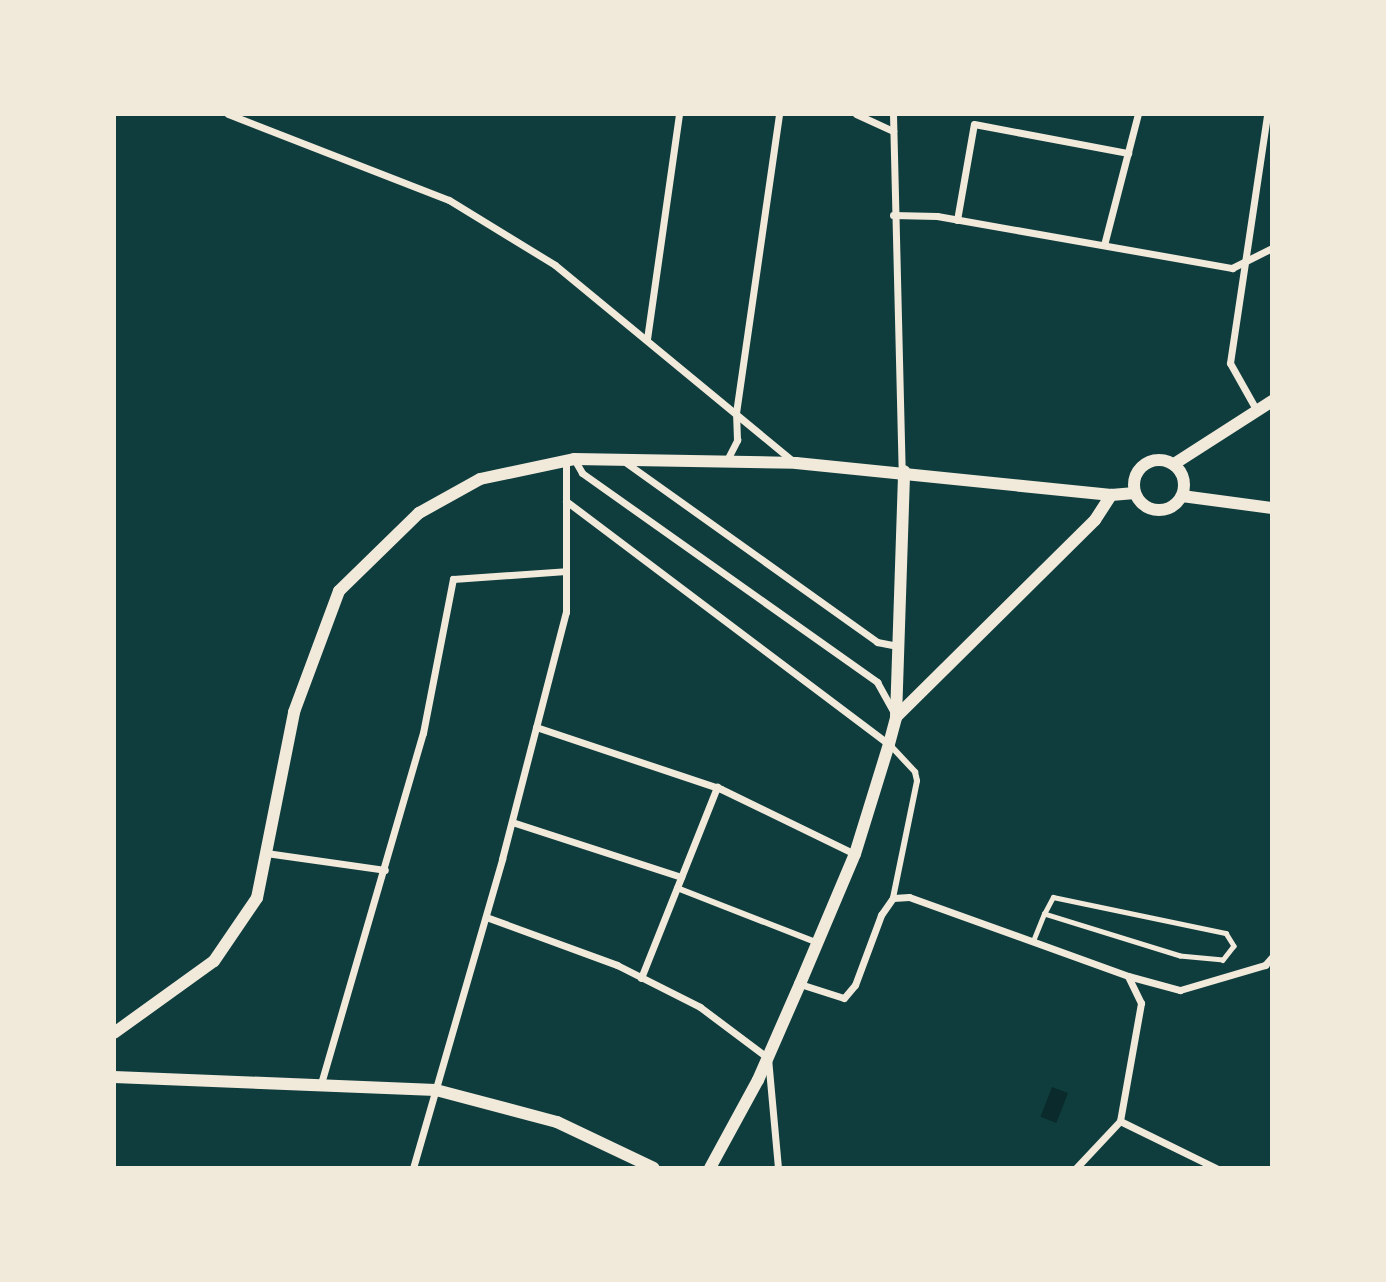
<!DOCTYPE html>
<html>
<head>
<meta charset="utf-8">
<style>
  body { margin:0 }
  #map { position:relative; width:1386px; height:1282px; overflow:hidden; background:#0f3d3e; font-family:Cabin,sans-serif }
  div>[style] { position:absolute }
  .water>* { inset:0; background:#0a2a2b; transform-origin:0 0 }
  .service>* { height:4.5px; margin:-2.25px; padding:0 2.25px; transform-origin:2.25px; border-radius:2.25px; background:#f1e9da }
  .pedestrian>* { height:6px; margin:-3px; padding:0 3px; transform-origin:3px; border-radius:3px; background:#f1e9da }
  .minor>* { height:7px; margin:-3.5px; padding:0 3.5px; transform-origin:3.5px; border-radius:3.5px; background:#f1e9da }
  .tertiary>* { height:12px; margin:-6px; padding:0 6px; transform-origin:6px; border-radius:6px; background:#f1e9da }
  .tertiary>.ring { margin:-6px; padding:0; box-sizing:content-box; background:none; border:12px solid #f1e9da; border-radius:50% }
  span { translate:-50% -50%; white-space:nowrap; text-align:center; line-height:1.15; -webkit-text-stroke:6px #f1e9da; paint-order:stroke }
  .frame { position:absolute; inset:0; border:116px solid #f1e9da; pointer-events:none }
</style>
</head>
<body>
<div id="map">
  <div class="water">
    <i style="left:1052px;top:1087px;width:17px;height:32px;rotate:21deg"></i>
  </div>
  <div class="service">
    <i style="left:1033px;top:941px;width:29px;rotate:-68deg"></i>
    <i style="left:1044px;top:914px;width:19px;rotate:-62deg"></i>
    <i style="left:1053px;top:897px;width:177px;rotate:11.8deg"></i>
    <i style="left:1226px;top:933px;width:15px;rotate:58deg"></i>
    <i style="left:1234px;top:946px;width:18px;rotate:128deg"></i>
    <i style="left:1223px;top:960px;width:43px;rotate:-174.7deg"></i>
    <i style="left:1180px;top:956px;width:142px;rotate:-162.8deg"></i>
  </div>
  <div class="pedestrian">
    <i style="left:890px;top:745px;width:37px;rotate:47deg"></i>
    <i style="left:915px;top:772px;width:9px;rotate:77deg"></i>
    <i style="left:917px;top:781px;width:119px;rotate:101.6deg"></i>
    <i style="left:677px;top:888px;width:151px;rotate:21.3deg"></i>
  </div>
  <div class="minor">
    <i style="left:228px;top:114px;width:237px;rotate:21.3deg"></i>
    <i style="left:449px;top:200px;width:124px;rotate:31.5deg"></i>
    <i style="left:555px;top:265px;width:310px;rotate:39.5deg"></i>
    <i style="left:856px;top:114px;width:41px;rotate:24.7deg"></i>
    <i style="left:893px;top:114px;width:356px;rotate:88.6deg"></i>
    <i style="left:893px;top:215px;width:44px;rotate:1.3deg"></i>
    <i style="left:937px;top:216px;width:300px;rotate:10deg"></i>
    <i style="left:1232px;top:268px;width:45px;rotate:-26.6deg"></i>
    <i style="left:957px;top:220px;width:97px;rotate:-80deg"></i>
    <i style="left:974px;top:124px;width:157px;rotate:10.7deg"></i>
    <i style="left:1104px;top:245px;width:135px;rotate:-75.5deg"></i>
    <i style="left:647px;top:339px;width:227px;rotate:-81.9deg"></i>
    <i style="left:1257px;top:411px;width:55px;rotate:-119.4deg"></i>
    <i style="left:1230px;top:363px;width:252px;rotate:-81.5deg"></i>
    <i style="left:574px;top:459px;width:16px;rotate:60deg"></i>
    <i style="left:582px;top:473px;width:362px;rotate:35.3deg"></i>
    <i style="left:877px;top:682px;width:35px;rotate:61deg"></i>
    <i style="left:625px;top:462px;width:310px;rotate:35.5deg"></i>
    <i style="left:877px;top:642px;width:21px;rotate:11deg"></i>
    <i style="left:726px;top:462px;width:25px;rotate:-63deg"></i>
    <i style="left:737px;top:440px;width:27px;rotate:-92deg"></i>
    <i style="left:736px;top:413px;width:302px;rotate:-81.8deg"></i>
    <i style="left:566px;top:501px;width:404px;rotate:37deg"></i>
    <i style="left:536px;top:727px;width:195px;rotate:18.5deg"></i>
    <i style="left:721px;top:789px;width:149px;rotate:25.9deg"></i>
    <i style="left:512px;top:822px;width:178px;rotate:18deg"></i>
    <i style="left:266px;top:853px;width:120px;rotate:8.1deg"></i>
    <i style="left:486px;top:917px;width:140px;rotate:20.1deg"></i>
    <i style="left:617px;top:965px;width:93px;rotate:26.8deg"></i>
    <i style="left:700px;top:1007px;width:85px;rotate:36.9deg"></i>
    <i style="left:768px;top:1058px;width:110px;rotate:84.8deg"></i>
    <i style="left:641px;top:978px;width:206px;rotate:-68.3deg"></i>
    <i style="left:800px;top:984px;width:46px;rotate:17.7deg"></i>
    <i style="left:844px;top:998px;width:17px;rotate:-50deg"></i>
    <i style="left:855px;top:985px;width:75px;rotate:-69.6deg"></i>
    <i style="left:881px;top:915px;width:21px;rotate:-55deg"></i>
    <i style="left:893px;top:898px;width:16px;rotate:-4deg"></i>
    <i style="left:909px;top:897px;width:233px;rotate:19.8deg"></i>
    <i style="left:1128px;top:976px;width:54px;rotate:15.1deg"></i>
    <i style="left:1180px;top:990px;width:89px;rotate:-16.4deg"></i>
    <i style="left:1265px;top:965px;width:11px;rotate:-49deg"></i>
    <i style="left:320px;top:1087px;width:369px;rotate:-73.8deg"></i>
    <i style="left:423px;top:733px;width:157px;rotate:-79deg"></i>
    <i style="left:453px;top:579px;width:113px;rotate:-4deg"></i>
    <i style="left:1120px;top:1121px;width:107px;rotate:26.1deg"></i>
    <i style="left:413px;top:1168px;width:322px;rotate:-73.9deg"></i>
    <i style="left:502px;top:859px;width:255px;rotate:-75.5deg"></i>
    <i style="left:566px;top:612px;width:152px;rotate:-90deg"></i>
    <i style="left:1076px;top:1168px;width:64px;rotate:-46.9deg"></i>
    <i style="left:1120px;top:1121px;width:120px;rotate:-79.9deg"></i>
    <i style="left:1141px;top:1003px;width:30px;rotate:-116deg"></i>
  </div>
  <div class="tertiary">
    <i class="ring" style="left:1134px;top:460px;width:38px;height:38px"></i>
    <i style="left:1174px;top:464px;width:117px;rotate:-32.7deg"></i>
    <i style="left:1182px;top:496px;width:91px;rotate:7.6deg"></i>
    <i style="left:896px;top:717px;width:280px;rotate:-44.7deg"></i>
    <i style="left:1095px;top:520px;width:30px;rotate:-57deg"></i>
    <i style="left:114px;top:1033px;width:123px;rotate:-35.8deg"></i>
    <i style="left:214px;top:961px;width:76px;rotate:-55.7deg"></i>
    <i style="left:257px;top:898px;width:190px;rotate:-78.7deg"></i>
    <i style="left:294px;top:712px;width:129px;rotate:-69.6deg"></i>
    <i style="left:339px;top:591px;width:112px;rotate:-44.3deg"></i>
    <i style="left:419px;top:513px;width:70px;rotate:-29.1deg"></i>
    <i style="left:480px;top:479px;width:96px;rotate:-12deg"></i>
    <i style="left:574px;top:459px;width:222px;rotate:1deg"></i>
    <i style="left:796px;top:463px;width:317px;rotate:5.8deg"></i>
    <i style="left:1111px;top:495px;width:24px;rotate:-5deg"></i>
    <i style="left:114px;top:1077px;width:322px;rotate:2.3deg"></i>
    <i style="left:436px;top:1090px;width:125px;rotate:14.8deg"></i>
    <i style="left:557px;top:1122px;width:107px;rotate:25.4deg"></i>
    <i style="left:710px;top:1168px;width:100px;rotate:-61.4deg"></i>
    <i style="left:758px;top:1080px;width:105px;rotate:-66.4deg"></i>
    <i style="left:800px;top:984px;width:141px;rotate:-67.1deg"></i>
    <i style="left:855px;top:854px;width:115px;rotate:-72.8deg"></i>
    <i style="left:889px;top:744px;width:28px;rotate:-75deg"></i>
    <i style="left:896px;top:717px;width:246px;rotate:-88.1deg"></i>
  </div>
  <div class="frame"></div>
</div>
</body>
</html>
